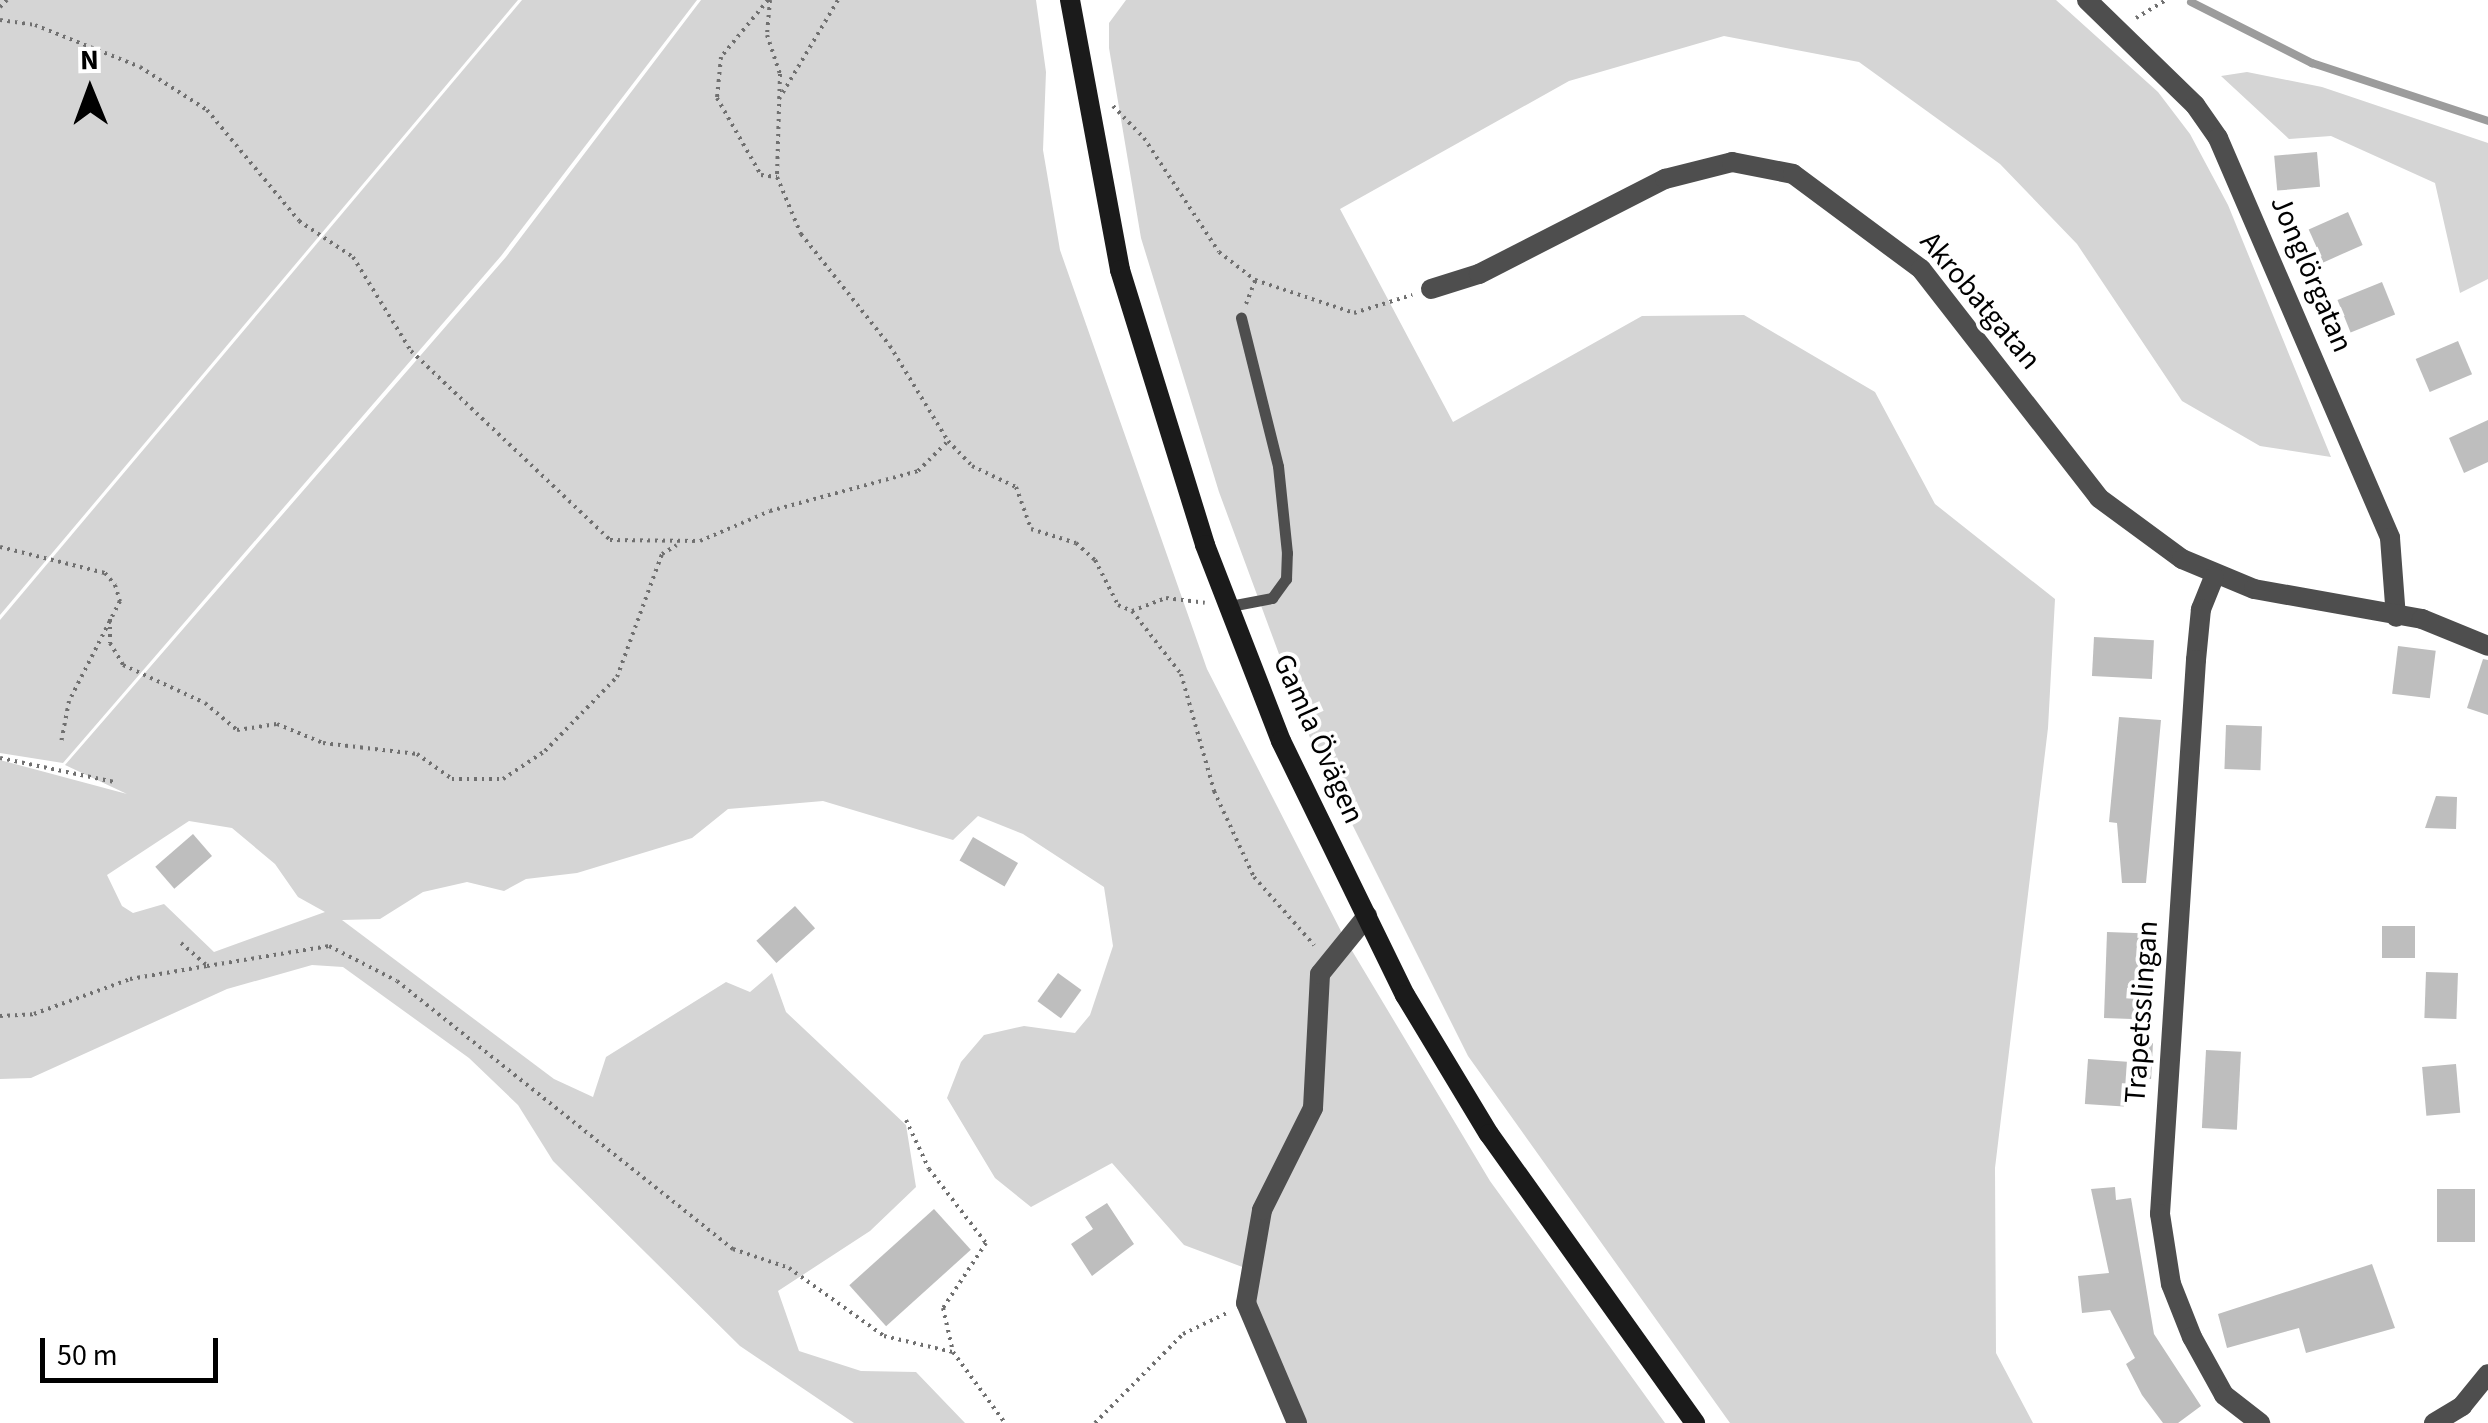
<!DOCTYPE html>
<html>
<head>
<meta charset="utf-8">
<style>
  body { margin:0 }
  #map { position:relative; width:2488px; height:1423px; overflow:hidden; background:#fff; font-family:"Source Sans 3",sans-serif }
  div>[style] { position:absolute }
  .green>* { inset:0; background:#d5d5d5 }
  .stream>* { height:8px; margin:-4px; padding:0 4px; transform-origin:4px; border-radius:4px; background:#9c9c9c }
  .building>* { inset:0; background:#bebebe; transform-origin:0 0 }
  .path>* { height:4px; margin-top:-2px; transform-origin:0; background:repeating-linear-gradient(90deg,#707070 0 2.5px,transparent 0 7.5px) }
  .service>* { height:11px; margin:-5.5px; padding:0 5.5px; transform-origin:5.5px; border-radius:5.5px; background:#4e4e4e }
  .minor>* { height:20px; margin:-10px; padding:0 10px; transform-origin:10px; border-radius:10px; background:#4e4e4e }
  .secondary>* { height:20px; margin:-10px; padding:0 10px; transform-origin:10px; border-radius:10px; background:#1b1b1b }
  span { translate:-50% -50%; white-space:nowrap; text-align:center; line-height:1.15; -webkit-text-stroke:8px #fff; paint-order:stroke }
  .street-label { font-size:30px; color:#000 }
  .north { position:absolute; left:40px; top:40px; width:100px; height:100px; -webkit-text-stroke:8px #fff; paint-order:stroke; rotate:359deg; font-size:28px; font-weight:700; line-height:40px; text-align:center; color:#000 }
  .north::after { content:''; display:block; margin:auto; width:35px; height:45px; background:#000; clip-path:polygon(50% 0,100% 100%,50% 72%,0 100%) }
  .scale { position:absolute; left:40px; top:1338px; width:178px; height:45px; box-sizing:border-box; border:5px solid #000; border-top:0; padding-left:12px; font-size:30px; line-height:35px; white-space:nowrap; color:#000; -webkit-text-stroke:8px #fff; paint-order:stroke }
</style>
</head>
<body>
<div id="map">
  <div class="green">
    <i style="clip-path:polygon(0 0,518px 0,0 615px)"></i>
    <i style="clip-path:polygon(522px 0,697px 0,501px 256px,63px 763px,0 753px,0 620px)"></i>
    <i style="clip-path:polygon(evenodd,701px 0,1036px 0,1046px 72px,1043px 150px,1060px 250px,1207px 669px,1345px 939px,1490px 1181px,1665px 1423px,1297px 1423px,1246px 1303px,1253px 1271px,1184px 1245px,1112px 1163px,1031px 1207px,995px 1178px,947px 1098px,961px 1062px,984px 1035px,1024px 1026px,1075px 1033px,1090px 1015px,1113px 946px,1104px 887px,1023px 834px,978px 816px,953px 840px,823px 801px,728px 809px,692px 838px,577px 873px,526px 879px,504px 891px,467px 882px,423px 892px,380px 919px,342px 920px,554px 1079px,593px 1097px,606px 1057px,726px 982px,750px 992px,772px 973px,786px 1012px,906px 1125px,916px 1187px,870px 1231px,778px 1291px,799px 1351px,861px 1371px,916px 1372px,965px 1423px,854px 1423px,740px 1346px,553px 1161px,518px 1105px,469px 1058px,343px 967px,312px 965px,227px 989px,31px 1078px,0 1079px,0 760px,127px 794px,65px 765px,506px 257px,701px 0,189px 821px,232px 828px,275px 864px,298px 897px,325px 912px,214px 952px,164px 904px,133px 913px,122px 906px,107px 875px,189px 821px)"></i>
    <i style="clip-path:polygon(1126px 0,2056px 0,2158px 92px,2190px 134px,2228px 205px,2331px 457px,2260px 446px,2182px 401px,2077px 244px,2000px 164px,1859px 62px,1724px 36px,1569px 81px,1340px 209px,1453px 422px,1642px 316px,1744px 315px,1875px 392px,1935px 504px,2055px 599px,2048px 728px,1995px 1168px,1996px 1353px,2033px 1423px,1730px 1423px,1468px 1056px,1313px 746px,1219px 492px,1141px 238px,1109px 48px,1109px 23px)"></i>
    <i style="clip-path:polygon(2247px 72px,2322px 87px,2488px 143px,2488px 279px,2460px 293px,2435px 183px,2331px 136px,2289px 139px,2221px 76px)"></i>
  </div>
  <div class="stream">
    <i style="left:2191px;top:2px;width:136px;rotate:26.8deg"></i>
    <i style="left:2312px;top:63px;width:185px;rotate:18.2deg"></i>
  </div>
  <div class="building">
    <i style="left:2317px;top:152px;width:35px;height:43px;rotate:85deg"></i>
    <i style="left:2348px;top:212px;width:36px;height:43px;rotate:66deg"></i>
    <i style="left:2382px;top:282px;width:35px;height:48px;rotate:68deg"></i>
    <i style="left:2458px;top:341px;width:36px;height:46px;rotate:67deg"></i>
    <i style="clip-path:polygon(2488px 420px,2488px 462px,2464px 473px,2449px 438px)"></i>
    <i style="left:2094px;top:637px;width:60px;height:39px;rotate:3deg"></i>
    <i style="left:2398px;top:646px;width:38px;height:48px;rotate:7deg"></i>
    <i style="clip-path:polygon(2483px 659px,2488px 660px,2488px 715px,2467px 708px)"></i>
    <i style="clip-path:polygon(2119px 717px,2161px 720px,2146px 883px,2122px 883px,2117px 823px,2109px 822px)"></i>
    <i style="left:2226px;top:725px;width:36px;height:44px;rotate:2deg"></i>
    <i style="clip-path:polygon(2436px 796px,2457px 797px,2456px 829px,2425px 828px)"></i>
    <i style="left:193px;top:834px;width:29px;height:50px;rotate:49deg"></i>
    <i style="left:973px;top:837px;width:52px;height:27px;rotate:30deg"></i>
    <i style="left:795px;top:906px;width:30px;height:52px;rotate:48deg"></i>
    <i style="left:2382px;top:926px;width:33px;height:32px"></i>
    <i style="left:2107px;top:932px;width:35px;height:86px;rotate:2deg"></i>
    <i style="left:2426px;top:972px;width:32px;height:46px;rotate:2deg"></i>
    <i style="left:1058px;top:973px;width:29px;height:35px;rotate:36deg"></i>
    <i style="left:2135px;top:1042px;width:18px;height:36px;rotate:3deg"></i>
    <i style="left:2206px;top:1050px;width:35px;height:78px;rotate:3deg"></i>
    <i style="left:2088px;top:1059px;width:39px;height:45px;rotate:4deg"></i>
    <i style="left:2456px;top:1064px;width:49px;height:34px;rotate:85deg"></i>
    <i style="clip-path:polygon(2115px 1187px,2116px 1200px,2131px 1198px,2154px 1334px,2201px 1406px,2178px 1423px,2163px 1423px,2142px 1395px,2126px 1364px,2135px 1358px,2110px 1310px,2082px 1313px,2078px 1276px,2109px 1273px,2091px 1189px)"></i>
    <i style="left:2437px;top:1189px;width:38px;height:53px"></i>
    <i style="clip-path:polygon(1107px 1203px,1134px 1244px,1092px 1276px,1071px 1244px,1093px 1229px,1085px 1217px)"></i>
    <i style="left:934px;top:1209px;width:55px;height:114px;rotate:48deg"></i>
    <i style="clip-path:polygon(2372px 1264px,2395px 1328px,2306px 1353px,2299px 1328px,2227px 1348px,2218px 1314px)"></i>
  </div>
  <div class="path">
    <i style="left:768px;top:0;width:74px;rotate:129.5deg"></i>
    <i style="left:721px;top:57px;width:41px;rotate:95.6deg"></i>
    <i style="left:717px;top:98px;width:89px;rotate:60.3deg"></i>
    <i style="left:761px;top:175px;width:16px;rotate:7deg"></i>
    <i style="left:770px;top:0;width:35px;rotate:95deg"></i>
    <i style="left:767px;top:35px;width:41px;rotate:71.6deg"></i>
    <i style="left:780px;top:74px;width:103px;rotate:91.7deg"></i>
    <i style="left:777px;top:177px;width:62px;rotate:67.2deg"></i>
    <i style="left:801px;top:234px;width:143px;rotate:51.5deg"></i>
    <i style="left:890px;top:346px;width:111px;rotate:58.6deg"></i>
    <i style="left:948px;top:441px;width:35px;rotate:46deg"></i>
    <i style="left:972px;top:466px;width:49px;rotate:25.5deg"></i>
    <i style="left:1016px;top:487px;width:45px;rotate:70.3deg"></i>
    <i style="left:1031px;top:529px;width:47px;rotate:17.3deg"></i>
    <i style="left:1076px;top:543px;width:25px;rotate:42deg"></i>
    <i style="left:1095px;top:560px;width:51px;rotate:62.9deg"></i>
    <i style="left:1118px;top:605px;width:15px;rotate:23deg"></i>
    <i style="left:1132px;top:611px;width:80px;rotate:52.1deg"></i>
    <i style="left:1181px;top:674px;width:122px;rotate:74.2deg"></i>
    <i style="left:1214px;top:791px;width:95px;rotate:65.1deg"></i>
    <i style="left:1254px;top:877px;width:91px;rotate:48.6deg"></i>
    <i style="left:0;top:7px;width:10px;rotate:-45deg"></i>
    <i style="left:2136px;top:18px;width:35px;rotate:-31deg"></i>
    <i style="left:0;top:20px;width:35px;rotate:8deg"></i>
    <i style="left:35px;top:25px;width:113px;rotate:21.8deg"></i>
    <i style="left:140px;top:67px;width:80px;rotate:32.7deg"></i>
    <i style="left:207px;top:110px;width:144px;rotate:50.3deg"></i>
    <i style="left:299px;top:221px;width:65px;rotate:33.7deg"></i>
    <i style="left:353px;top:257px;width:110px;rotate:58.3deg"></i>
    <i style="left:411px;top:351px;width:274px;rotate:43.5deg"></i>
    <i style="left:610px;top:540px;width:90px;rotate:0.6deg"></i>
    <i style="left:700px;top:541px;width:76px;rotate:-23.2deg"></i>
    <i style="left:770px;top:511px;width:153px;rotate:-15.1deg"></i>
    <i style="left:918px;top:471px;width:42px;rotate:-45deg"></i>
    <i style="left:779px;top:99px;width:115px;rotate:-59.2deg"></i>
    <i style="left:1113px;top:106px;width:45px;rotate:45.9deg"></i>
    <i style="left:1144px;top:138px;width:136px;rotate:56.7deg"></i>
    <i style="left:1219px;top:252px;width:46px;rotate:37.9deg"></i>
    <i style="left:1246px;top:304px;width:26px;rotate:-69deg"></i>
    <i style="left:1255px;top:280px;width:104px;rotate:18.4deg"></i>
    <i style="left:1354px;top:313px;width:61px;rotate:-17.2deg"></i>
    <i style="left:0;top:547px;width:108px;rotate:13.9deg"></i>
    <i style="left:105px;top:573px;width:16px;rotate:50deg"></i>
    <i style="left:115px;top:585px;width:17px;rotate:73deg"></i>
    <i style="left:120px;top:601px;width:112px;rotate:117deg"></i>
    <i style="left:69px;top:701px;width:43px;rotate:100.8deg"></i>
    <i style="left:1132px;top:611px;width:36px;rotate:-21deg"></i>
    <i style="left:1166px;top:598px;width:39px;rotate:7deg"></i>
    <i style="left:110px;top:619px;width:24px;rotate:90deg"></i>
    <i style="left:110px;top:643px;width:26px;rotate:59deg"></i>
    <i style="left:123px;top:665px;width:90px;rotate:24.9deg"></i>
    <i style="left:205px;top:703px;width:42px;rotate:40.2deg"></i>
    <i style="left:237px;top:730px;width:40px;rotate:-8.5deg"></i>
    <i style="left:277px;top:724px;width:50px;rotate:22.4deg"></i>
    <i style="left:323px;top:743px;width:95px;rotate:6.7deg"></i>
    <i style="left:417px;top:754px;width:43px;rotate:35.5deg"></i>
    <i style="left:452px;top:779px;width:51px"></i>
    <i style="left:503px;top:779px;width:50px;rotate:-33.7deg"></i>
    <i style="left:545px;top:751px;width:103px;rotate:-45.8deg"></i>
    <i style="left:617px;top:677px;width:131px;rotate:-69.9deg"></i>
    <i style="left:662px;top:554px;width:17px;rotate:-31deg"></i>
    <i style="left:0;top:758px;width:117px;rotate:11.8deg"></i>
    <i style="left:181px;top:943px;width:35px;rotate:41deg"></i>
    <i style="left:207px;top:966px;width:124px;rotate:-9.3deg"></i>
    <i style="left:329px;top:946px;width:76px;rotate:27.2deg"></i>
    <i style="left:397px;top:981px;width:430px;rotate:38.6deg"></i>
    <i style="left:733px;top:1249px;width:59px;rotate:18.7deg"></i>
    <i style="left:789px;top:1268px;width:117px;rotate:35.6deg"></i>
    <i style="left:884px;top:1336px;width:71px;rotate:13.1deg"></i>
    <i style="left:0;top:1016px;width:34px;rotate:-3deg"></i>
    <i style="left:34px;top:1014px;width:102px;rotate:-20deg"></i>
    <i style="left:130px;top:979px;width:78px;rotate:-9.6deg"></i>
    <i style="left:906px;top:1120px;width:54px;rotate:64.9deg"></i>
    <i style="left:929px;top:1169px;width:93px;rotate:52.4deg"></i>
    <i style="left:986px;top:1243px;width:78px;rotate:123.5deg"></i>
    <i style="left:943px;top:1308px;width:45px;rotate:77.2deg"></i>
    <i style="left:953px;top:1352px;width:88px;rotate:53.8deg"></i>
    <i style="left:1095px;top:1423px;width:125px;rotate:-45.3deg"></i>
    <i style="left:1183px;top:1334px;width:51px;rotate:-25.6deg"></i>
  </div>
  <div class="service">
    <i style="left:1230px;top:606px;width:43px;rotate:-10.8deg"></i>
    <i style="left:1272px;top:598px;width:24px;rotate:-54deg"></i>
    <i style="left:1286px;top:579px;width:26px;rotate:-88deg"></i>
    <i style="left:1287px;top:553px;width:87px;rotate:-95.9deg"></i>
    <i style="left:1278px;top:466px;width:153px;rotate:-104deg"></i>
  </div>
  <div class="minor">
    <i style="left:2087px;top:0;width:151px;rotate:44.2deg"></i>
    <i style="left:2195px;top:105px;width:40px;rotate:55.1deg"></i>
    <i style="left:2218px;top:138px;width:435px;rotate:66.7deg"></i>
    <i style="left:2390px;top:538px;width:79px;rotate:85.7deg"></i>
    <i style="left:1431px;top:289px;width:50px;rotate:-17.4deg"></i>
    <i style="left:1479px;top:274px;width:209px;rotate:-27.1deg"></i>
    <i style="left:1665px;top:179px;width:69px;rotate:-14.2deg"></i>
    <i style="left:1732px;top:162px;width:62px;rotate:11.1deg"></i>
    <i style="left:1793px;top:174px;width:159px;rotate:36.6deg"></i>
    <i style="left:1921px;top:269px;width:290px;rotate:52.1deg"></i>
    <i style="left:2099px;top:498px;width:103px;rotate:36.3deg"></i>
    <i style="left:2182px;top:559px;width:78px;rotate:22.6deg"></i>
    <i style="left:2254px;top:589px;width:171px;rotate:10.1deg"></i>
    <i style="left:2422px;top:619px;width:71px;rotate:22.2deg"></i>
    <i style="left:2214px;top:577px;width:35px;rotate:112deg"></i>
    <i style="left:2201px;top:609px;width:51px;rotate:95.6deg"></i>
    <i style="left:2196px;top:660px;width:555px;rotate:93.72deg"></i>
    <i style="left:2160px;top:1214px;width:71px;rotate:81.1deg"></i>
    <i style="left:2171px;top:1284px;width:57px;rotate:68.4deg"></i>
    <i style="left:2192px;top:1337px;width:66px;rotate:61.1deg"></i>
    <i style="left:2224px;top:1395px;width:46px;rotate:37.9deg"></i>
    <i style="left:1297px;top:1423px;width:130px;rotate:-113deg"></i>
    <i style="left:1246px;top:1303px;width:94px;rotate:-80.2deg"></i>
    <i style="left:1262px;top:1210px;width:114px;rotate:-63.4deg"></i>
    <i style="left:1313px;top:1108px;width:134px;rotate:-87deg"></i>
    <i style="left:1320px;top:974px;width:75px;rotate:-51deg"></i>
    <i style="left:2434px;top:1423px;width:33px;rotate:-31deg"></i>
    <i style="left:2462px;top:1406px;width:41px;rotate:-50.9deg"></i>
  </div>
  <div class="secondary">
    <i style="left:1070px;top:0;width:275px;rotate:79.5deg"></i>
    <i style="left:1120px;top:270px;width:288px;rotate:72.8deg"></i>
    <i style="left:1205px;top:545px;width:210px;rotate:68.8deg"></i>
    <i style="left:1281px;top:741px;width:283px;rotate:64deg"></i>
    <i style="left:1405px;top:995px;width:162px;rotate:58.9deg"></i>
    <i style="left:1489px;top:1134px;width:355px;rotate:54.5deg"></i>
  </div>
  <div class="street-label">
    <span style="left:2311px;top:274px;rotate:67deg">Jonglörgatan</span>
    <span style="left:1980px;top:301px;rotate:50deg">Akrobatgatan</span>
    <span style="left:1318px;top:739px;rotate:66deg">Gamla Övägen</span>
    <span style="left:2142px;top:1012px;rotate:-86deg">Trapetsslingan</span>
  </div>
  <div class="north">N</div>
  <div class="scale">50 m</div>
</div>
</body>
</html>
